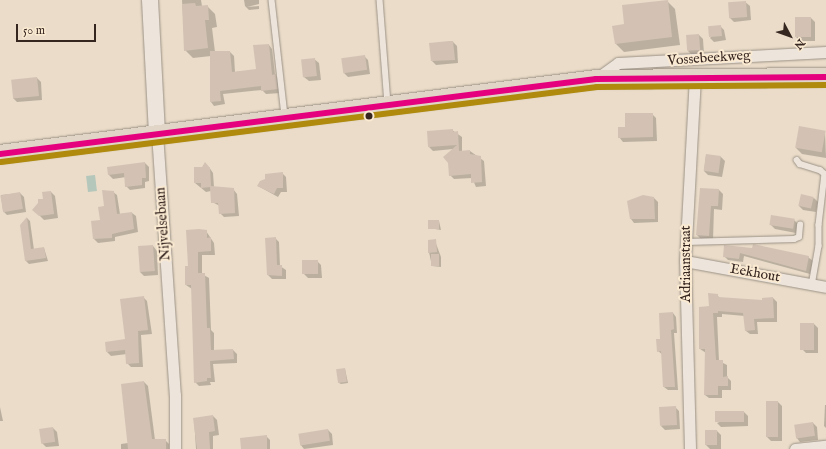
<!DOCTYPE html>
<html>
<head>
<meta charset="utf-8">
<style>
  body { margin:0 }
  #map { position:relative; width:826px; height:449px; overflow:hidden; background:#eadcc8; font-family:"IM FELL English",serif }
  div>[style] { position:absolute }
  .water>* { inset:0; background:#b5c6bb; transform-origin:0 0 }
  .shadow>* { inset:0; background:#0003 }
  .building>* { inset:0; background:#d3c2b4; transform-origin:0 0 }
  .roads { filter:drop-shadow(0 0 1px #9c9286) drop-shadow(0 0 1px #9c9286) }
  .service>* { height:5.5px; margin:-2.75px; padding:0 2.75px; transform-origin:2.75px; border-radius:2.75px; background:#ede5dc }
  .minor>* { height:11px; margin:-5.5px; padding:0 5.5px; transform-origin:5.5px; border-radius:5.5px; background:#ede5dc }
  .secondary>* { height:16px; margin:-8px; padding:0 8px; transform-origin:8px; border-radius:8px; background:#ede5dc }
  .primary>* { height:18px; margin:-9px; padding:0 9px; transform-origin:9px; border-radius:9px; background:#e0d5c6 }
  .bus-1>* { height:6px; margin:-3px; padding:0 3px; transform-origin:3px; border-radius:3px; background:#e5007d }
  .bus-2>* { height:6px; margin:-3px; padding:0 3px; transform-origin:3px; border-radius:3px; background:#af8a0d }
  .dots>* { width:11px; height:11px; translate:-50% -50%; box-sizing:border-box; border:2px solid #faead2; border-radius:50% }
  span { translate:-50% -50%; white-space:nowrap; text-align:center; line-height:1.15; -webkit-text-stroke:4px #faead2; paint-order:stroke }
  .street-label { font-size:14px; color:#362620 }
  .north { position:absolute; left:770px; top:16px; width:40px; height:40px; -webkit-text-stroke:3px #faead2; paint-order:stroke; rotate:131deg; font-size:11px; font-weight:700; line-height:16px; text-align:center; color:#362620 }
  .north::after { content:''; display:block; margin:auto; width:14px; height:18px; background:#362620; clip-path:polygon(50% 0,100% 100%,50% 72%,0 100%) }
  .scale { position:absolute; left:16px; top:24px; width:80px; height:18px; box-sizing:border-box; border:2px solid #362620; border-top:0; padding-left:5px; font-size:12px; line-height:14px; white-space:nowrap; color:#362620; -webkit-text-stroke:3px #faead2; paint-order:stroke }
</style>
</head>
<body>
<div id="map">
  <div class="water">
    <i style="left:95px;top:175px;width:16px;height:9px;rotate:83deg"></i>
  </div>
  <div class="shadow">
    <i style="clip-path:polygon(182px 0,201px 0,202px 6px,207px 6px,215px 14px,217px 27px,212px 28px,215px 52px,230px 52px,234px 56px,235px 72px,257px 70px,269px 45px,272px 49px,275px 75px,279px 79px,281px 93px,266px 94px,262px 90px,223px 94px,225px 104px,214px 106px,211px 102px,211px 56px,193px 58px,185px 50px)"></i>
    <i style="clip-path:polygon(244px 0,259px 0,259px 4px,247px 7px,259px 6px,259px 9px,249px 10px,245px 6px)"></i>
    <i style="clip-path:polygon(667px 1px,675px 9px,680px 45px,624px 52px,616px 44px,626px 25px)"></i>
    <i style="clip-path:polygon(745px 2px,750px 6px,751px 20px,734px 22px,730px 18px)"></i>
    <i style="clip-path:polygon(796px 18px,811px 18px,815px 22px,815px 41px,800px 41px,796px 37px)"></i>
    <i style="clip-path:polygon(720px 26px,724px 30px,726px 40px,714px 42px,710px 38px)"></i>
    <i style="clip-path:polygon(699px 35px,703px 39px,704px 54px,692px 55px,688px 51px)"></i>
    <i style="clip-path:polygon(453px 42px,457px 46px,458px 63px,436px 65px,432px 61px)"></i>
    <i style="clip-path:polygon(364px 56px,368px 60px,370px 74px,348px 77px,344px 73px)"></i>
    <i style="clip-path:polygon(314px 59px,319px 63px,321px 80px,309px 81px,304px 77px)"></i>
    <i style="clip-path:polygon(37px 78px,41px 82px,42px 100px,17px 102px,13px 98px)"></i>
    <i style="clip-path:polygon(652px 114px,656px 118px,657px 141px,623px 142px,619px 137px,626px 128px)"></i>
    <i style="clip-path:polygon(452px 130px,462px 137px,462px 152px,470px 151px,484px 161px,486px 186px,476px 187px,472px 178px,454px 179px,450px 175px,453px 149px,433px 151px,429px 147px)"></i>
    <i style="clip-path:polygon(825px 132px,826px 158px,802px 154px,796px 148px)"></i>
    <i style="clip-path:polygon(706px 155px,721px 157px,725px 161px,722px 177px,708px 175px,704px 171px)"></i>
    <i style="clip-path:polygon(145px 163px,149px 167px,149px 181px,145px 182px,145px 188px,130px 190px,126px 186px,126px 177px,113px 179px,109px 175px,108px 168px)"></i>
    <i style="clip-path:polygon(209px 167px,213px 173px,214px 187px,233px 189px,237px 194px,239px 216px,224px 217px,220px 213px,220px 206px,212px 202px,211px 191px,206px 192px,195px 183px,195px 168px)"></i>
    <i style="clip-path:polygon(282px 173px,286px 177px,287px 192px,281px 192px,278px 197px,258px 186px)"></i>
    <i style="clip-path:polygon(701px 189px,719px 190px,723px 194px,722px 210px,714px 209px,713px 240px,701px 239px,697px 235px)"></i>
    <i style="clip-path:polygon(51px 192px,55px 196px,58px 218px,44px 220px,38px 214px,44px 199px)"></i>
    <i style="clip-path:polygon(113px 192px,117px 195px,120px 214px,132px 213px,136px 216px,138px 232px,115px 237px,115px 241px,98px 243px,94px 239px)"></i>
    <i style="clip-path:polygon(20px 193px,24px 197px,26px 212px,7px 215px,3px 211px,1px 195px)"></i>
    <i style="clip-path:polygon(654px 198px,658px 202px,658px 222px,634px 223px,631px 219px)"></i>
    <i style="clip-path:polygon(814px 198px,818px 202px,816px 212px,803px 210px,799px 206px)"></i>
    <i style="clip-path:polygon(27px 218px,30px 221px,34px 250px,44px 248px,48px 261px,29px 264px,26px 261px,21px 225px)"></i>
    <i style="clip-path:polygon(794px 220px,798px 224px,796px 233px,775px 229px,771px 225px)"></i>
    <i style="clip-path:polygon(439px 221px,441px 230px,429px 228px)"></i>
    <i style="clip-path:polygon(206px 231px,214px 243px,215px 255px,202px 255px,202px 274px,209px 278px,211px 330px,214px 333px,214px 351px,233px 350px,237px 354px,237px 363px,213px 364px,215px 382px,210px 382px,211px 385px,199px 386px,195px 382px,192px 289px,186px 285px,189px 267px)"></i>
    <i style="clip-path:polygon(275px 238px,279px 242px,280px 266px,286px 270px,286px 279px,272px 279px,268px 275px)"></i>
    <i style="clip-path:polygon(435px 241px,441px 257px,441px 267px,432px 266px,429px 252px)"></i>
    <i style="clip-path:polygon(153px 246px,157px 251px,158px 275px,144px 276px,140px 272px)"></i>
    <i style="clip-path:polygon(725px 246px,808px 257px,813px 261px,810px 274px,744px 256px,743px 262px,728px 260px,724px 256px)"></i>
    <i style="clip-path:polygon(317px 261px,321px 265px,322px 278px,308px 278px,304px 274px)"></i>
    <i style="clip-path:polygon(717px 295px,720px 298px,763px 301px,773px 298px,777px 302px,777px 322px,757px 322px,758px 334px,750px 334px,746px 331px,745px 316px,722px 314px,722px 317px,717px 317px,719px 361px,727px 365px,727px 377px,731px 381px,731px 390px,722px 390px,722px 398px,709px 398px,705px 395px,706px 353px,700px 349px,710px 307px)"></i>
    <i style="clip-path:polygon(143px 297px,147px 301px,152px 334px,141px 335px,143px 367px,131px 367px,127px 363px,127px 354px,111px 356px,107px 352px,126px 340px)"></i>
    <i style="clip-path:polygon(673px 313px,676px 317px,677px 333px,674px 333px,678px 390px,668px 390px,664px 387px,663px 355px,658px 351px)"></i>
    <i style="clip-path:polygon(814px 324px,818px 328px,818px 353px,806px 353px,802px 349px)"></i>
    <i style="clip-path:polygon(345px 369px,348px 383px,341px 384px,339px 383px)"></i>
    <i style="clip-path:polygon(144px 382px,148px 386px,155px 440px,165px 440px,169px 444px,169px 449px,121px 449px,121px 444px,128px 443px)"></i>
    <i style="clip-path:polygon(778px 402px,782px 406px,782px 441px,771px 441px,767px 437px)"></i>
    <i style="clip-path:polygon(825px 405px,826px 405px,826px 428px,824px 426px)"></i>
    <i style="clip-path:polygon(0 407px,3px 421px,0 421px)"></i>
    <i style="clip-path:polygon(675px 407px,679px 411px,680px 429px,665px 430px,661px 426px)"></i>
    <i style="clip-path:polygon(744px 412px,748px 416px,748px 426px,721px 427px,717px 423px)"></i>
    <i style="clip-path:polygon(213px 416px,217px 420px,219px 435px,213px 436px,213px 449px,196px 449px,194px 419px)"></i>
    <i style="clip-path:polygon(813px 423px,817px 427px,818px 440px,800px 442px,796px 437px)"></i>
    <i style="clip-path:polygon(53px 428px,57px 432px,59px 446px,46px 447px,42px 443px)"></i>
    <i style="clip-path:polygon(328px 430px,332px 434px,333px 445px,304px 449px,300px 444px)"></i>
    <i style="clip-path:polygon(717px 431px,721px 435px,721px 449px,710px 449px,706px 445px)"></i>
    <i style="clip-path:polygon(266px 436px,270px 440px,270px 449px,242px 449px)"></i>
  </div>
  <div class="building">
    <i style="clip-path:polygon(668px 0,672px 37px,615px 44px,612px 26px,624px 24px,622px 5px)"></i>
    <i style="left:746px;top:1px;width:16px;height:18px;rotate:86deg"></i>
    <i style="clip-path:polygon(195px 3px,196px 6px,208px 5px,209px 20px,205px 20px,208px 48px,184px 51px,182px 4px)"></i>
    <i style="left:795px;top:17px;width:16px;height:20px"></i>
    <i style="left:721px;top:25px;width:11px;height:13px;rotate:85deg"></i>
    <i style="left:699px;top:34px;width:16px;height:13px;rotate:86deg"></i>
    <i style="clip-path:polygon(449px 41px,453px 41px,455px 60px,431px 61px,429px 43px)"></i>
    <i style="clip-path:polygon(269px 44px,272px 75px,276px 74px,278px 89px,261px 91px,261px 86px,220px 91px,221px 101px,210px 102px,210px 51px,230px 51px,232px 72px,256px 69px,253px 45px)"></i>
    <i style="left:365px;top:55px;width:15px;height:24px;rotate:82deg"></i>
    <i style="left:315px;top:58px;width:18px;height:14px;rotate:84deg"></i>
    <i style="left:37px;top:77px;width:19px;height:26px;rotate:84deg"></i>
    <i style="clip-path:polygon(625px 113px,653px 113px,653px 137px,618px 138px,618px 127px,625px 127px)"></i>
    <i style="left:799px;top:126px;width:27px;height:22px;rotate:10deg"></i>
    <i style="clip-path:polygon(453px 129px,453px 132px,458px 131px,459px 151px,470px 150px,470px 154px,481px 156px,482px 182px,471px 183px,471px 174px,449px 176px,448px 163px,443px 157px,457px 145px,428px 147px,427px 131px)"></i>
    <i style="left:706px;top:154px;width:15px;height:17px;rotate:8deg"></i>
    <i style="clip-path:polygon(145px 162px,146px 178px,142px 178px,142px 185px,125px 187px,124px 173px,108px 175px,107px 167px)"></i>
    <i style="clip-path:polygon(205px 162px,210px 168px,211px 186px,234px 188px,235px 213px,219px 214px,218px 203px,211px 203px,210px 187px,201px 188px,201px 183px,194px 183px,194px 167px,202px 167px)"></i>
    <i style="clip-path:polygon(283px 172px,283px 188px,277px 188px,274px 194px,257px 186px,260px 181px,265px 179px,265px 174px)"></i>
    <i style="clip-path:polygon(700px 188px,719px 189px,718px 206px,711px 206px,709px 236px,696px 235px)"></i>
    <i style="clip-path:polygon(102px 190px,114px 191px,117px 214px,132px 212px,134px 229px,112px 234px,112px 238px,93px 239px,91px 221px,100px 220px,98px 207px,104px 206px)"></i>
    <i style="clip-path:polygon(51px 191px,54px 214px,39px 216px,32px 210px,38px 203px,38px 199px,43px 199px,42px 192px)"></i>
    <i style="left:20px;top:192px;width:17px;height:20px;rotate:80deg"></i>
    <i style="left:801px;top:194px;width:13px;height:12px;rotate:13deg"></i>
    <i style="clip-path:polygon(643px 195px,654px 197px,655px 219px,630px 219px,627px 201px)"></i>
    <i style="left:771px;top:215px;width:24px;height:10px;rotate:9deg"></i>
    <i style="clip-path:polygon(27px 217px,31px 249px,44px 247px,46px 258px,25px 261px,20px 225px)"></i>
    <i style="left:428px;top:220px;width:11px;height:9px"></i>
    <i style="clip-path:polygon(199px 229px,207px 230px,207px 238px,211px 237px,211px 251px,198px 252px,198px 273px,205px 273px,207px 328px,210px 328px,211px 350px,233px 349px,234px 359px,210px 361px,211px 378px,207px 378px,207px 381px,194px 383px,191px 285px,185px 285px,185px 266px,188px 266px,186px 230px)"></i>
    <i style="clip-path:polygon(276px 237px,277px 265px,282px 265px,282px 276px,267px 275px,265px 238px)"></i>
    <i style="clip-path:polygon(436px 239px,437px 252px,428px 253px,428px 240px)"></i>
    <i style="clip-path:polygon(753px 244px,809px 256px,806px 271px,740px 253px,739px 259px,723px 257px,724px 245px,752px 248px)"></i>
    <i style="left:153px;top:245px;width:26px;height:15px;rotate:86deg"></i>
    <i style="left:439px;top:254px;width:12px;height:8px;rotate:90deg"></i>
    <i style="left:318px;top:260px;width:14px;height:16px;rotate:90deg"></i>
    <i style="clip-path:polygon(708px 293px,718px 294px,718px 297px,762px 300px,762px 298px,773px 297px,774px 318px,754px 319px,755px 330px,745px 331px,743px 313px,718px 311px,718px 313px,713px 313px,716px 360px,723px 360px,723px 377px,728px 376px,728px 386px,718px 386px,718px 395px,704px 395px,705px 349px,699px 349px,699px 307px,709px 306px)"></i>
    <i style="clip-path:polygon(144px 296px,148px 330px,138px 331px,139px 363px,126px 364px,125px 350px,106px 352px,105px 342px,125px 339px,120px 299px)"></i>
    <i style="clip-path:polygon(673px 312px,674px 329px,671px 330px,675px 387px,663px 387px,661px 351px,657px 352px,656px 339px,660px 339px,659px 313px)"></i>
    <i style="left:800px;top:323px;width:14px;height:27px"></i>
    <i style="left:345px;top:368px;width:14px;height:9px;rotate:82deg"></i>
    <i style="clip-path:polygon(144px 381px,152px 439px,166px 439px,166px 449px,128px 449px,121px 384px)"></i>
    <i style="left:766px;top:401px;width:12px;height:36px"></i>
    <i style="left:676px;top:406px;width:19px;height:17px;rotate:87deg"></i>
    <i style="left:744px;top:411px;width:11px;height:29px;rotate:90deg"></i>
    <i style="clip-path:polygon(213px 415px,215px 431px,209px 432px,210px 449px,197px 449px,193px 418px)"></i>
    <i style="left:813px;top:422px;width:14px;height:19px;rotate:82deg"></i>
    <i style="left:53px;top:427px;width:15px;height:14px;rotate:82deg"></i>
    <i style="left:328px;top:429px;width:12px;height:30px;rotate:81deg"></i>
    <i style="left:705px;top:430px;width:12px;height:15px"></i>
    <i style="clip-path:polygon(267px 435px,267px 449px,241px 449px,240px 438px)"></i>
  </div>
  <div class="roads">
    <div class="service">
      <i style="left:272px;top:0;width:116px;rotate:83.6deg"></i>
      <i style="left:380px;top:0;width:103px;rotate:85.6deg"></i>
      <i style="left:797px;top:160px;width:5px;rotate:53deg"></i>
      <i style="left:800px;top:164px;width:21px;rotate:17deg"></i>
      <i style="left:820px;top:170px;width:6px;rotate:39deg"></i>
      <i style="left:825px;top:174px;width:51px;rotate:96.7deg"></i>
      <i style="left:819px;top:225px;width:21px;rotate:90deg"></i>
      <i style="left:819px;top:246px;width:39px;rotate:100deg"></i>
      <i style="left:686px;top:242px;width:108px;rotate:-1.6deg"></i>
      <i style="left:794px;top:239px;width:5px;rotate:-22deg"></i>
      <i style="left:799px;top:237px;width:12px;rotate:-85deg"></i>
    </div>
    <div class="minor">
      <i style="left:596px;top:79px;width:27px;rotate:-36deg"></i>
      <i style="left:618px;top:63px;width:208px;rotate:-3deg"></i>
      <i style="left:157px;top:133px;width:263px;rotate:86.1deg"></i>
      <i style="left:175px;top:395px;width:54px;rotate:90deg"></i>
      <i style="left:685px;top:261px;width:143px;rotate:10.4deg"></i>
      <i style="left:690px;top:449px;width:188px;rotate:-91.5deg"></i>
      <i style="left:685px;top:261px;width:183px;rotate:-86.9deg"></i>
      <i style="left:795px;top:449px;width:31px;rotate:-6deg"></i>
    </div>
    <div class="secondary">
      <i style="left:150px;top:0;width:133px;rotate:87deg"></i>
    </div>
    <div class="primary">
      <i style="left:0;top:154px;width:601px;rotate:-7.17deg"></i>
      <i style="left:596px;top:79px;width:230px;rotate:-0.5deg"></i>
    </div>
  </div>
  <div class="bus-1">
    <i style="left:0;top:154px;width:601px;rotate:-7.17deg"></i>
    <i style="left:596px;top:79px;width:230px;rotate:-0.5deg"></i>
  </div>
  <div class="bus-2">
    <i style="left:1px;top:162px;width:601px;rotate:-7.17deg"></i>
    <i style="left:597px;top:87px;width:229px;rotate:-0.5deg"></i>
  </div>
  <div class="dots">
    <i style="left:369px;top:116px;background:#362620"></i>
  </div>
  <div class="street-label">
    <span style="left:709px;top:58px;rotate:-4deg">Vossebeekweg</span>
    <span style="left:163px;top:224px;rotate:-94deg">Nijvelsebaan</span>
    <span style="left:686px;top:264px;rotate:-90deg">Adriaanstraat</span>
    <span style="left:755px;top:273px;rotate:10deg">Eekhout</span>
  </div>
  <div class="north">N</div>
  <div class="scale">50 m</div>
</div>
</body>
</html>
